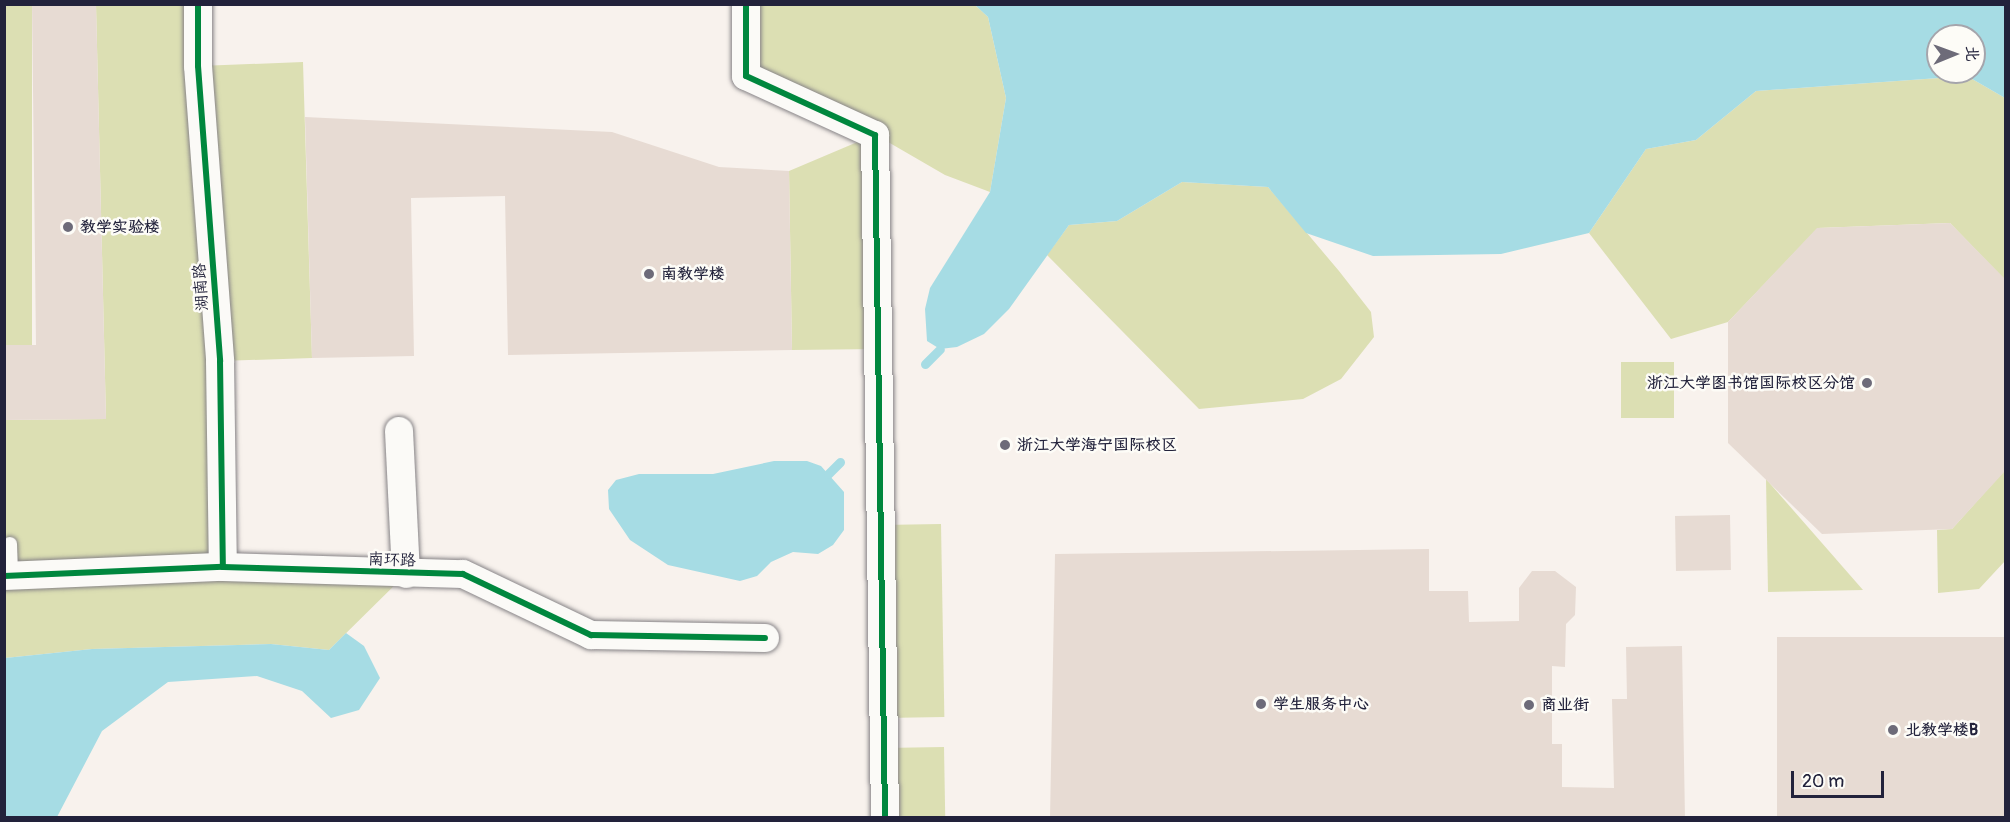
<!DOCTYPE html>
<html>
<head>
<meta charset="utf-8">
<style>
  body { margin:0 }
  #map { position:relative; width:2010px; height:822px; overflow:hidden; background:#f8f2ed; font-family:Pangolin,"LXGW WenKai TC",sans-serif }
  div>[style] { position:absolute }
  .green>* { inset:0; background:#dcdfb3; transform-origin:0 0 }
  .water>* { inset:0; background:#a6dce4 }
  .stream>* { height:9px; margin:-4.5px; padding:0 4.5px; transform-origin:4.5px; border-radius:4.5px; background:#a6dce4 }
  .building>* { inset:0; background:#e7dbd3; transform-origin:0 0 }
  .roads { filter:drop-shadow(0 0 2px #878487) drop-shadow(0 0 2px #878487) }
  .service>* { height:14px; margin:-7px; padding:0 7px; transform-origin:7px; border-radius:7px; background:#fbfaf7 }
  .minor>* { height:28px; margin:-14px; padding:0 14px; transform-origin:14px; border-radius:14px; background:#fbfaf7 }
  .cycleway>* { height:6px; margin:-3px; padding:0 3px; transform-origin:3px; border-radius:3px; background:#00873e }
  .dots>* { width:16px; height:16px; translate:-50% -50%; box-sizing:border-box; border:3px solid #fdfcf7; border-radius:50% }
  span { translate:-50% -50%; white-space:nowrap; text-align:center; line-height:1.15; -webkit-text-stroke:5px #fdfcf7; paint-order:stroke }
  .poi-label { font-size:16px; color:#22223b; font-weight:700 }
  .left { translate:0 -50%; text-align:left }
  .right { translate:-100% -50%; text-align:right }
  .street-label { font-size:16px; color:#22223b }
  .frame { position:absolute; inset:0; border:6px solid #22223b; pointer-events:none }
  .north { position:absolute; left:1926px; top:24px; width:60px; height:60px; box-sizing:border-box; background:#fdfcf7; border:2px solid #a5a5ac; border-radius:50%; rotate:89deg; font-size:16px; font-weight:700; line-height:24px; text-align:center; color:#22223b }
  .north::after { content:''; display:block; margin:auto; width:21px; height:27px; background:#6d6b79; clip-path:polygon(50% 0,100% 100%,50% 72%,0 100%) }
  .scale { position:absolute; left:1791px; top:771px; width:93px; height:27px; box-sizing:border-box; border:3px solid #22223b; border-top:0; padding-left:8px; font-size:18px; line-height:21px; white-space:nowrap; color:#22223b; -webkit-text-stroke:4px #fdfcf7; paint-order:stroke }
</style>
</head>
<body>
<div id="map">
  <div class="green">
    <i style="left:4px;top:5px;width:28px;height:340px"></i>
    <i style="clip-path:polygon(96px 5px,198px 5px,199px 66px,303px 62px,312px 358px,220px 361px,223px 567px,406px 574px,329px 650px,271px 644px,92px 649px,5px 658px,4px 420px,106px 419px)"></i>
    <i style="clip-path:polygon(746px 5px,975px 5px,988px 17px,1006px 98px,990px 192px,945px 175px,876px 135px,879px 349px,792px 350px,789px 171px,874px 135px,746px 76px)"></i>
    <i style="clip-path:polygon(1967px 76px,2005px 98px,2005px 280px,1950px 223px,1818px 228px,1728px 322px,1671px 339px,1589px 233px,1646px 149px,1696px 140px,1756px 91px)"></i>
    <i style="clip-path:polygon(1182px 182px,1268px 187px,1339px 271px,1371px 312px,1374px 337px,1341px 379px,1303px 399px,1199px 409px,1047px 255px,1069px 225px,1117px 221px)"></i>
    <i style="left:1621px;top:362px;width:53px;height:56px"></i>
    <i style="clip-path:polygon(2005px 470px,2005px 561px,1979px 589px,1938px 593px,1937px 530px,1952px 529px)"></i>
    <i style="clip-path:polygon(1766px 479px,1863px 590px,1768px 592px)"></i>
    <i style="left:941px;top:524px;width:193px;height:60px;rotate:89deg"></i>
    <i style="left:944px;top:747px;width:70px;height:60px;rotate:89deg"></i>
  </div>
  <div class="water">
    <i style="clip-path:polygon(evenodd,975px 5px,2005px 5px,2005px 98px,1967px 76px,1756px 91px,1696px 140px,1646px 149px,1589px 233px,1501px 254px,1373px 256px,1306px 233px,1268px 187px,1182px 182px,1117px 221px,1069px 225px,1009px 309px,984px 334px,957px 347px,940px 349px,927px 341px,925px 309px,930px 288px,990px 192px,1006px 98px,988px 17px,975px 5px,1938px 36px,1974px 36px,1974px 72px,1938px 72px,1938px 36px)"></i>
    <i style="clip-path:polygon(774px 461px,807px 461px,821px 466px,844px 492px,844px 530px,833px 545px,818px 554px,793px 552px,771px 562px,757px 576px,740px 581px,668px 565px,630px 540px,609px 509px,608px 490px,616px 480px,639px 474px,713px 474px)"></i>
    <i style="clip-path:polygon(346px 633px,364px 646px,380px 678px,359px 710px,331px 718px,302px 691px,257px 676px,168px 682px,102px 731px,57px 817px,5px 817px,5px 658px,92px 649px,271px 644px,329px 650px)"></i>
  </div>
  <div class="stream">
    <i style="left:925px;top:364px;width:21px;rotate:-45deg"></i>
    <i style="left:828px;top:474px;width:17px;rotate:-45deg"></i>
  </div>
  <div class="building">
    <i style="clip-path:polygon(32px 4px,96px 4px,106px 419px,4px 420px,4px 345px,36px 345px)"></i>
    <i style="clip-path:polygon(305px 117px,612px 132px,719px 167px,789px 171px,792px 350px,508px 355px,505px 196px,411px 198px,414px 356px,312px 358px)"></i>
    <i style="clip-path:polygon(1950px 223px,2006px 280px,2006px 470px,1952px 529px,1822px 534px,1728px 443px,1728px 322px,1817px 228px)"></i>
    <i style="left:1730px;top:515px;width:55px;height:55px;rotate:89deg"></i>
    <i style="clip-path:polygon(1429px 549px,1429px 591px,1468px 591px,1469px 622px,1519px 621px,1519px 588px,1532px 571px,1555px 571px,1576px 587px,1575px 615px,1566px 624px,1565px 667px,1552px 666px,1552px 744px,1562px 744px,1562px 787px,1614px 788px,1612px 699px,1627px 699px,1626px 647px,1682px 646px,1685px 818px,1050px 818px,1055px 554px)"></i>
    <i style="left:2006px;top:637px;width:181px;height:229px;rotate:90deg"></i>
  </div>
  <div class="roads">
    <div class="service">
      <i style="left:10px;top:544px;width:32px;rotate:88deg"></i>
    </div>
    <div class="minor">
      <i style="left:198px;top:4px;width:62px;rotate:90deg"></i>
      <i style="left:198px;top:66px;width:296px;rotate:85.7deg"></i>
      <i style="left:220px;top:361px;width:206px;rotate:89.2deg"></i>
      <i style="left:746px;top:4px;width:72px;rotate:90deg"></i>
      <i style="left:746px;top:76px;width:142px;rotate:24.6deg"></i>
      <i style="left:875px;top:135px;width:683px;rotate:89.16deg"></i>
      <i style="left:399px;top:431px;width:143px;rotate:87.2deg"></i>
      <i style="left:4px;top:576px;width:219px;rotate:-2.4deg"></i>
      <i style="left:223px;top:567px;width:240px;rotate:1.7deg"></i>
      <i style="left:463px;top:574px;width:142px;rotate:25.5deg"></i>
      <i style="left:591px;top:635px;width:174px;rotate:1deg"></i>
    </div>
  </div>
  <div class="cycleway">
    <i style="left:198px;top:4px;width:62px;rotate:90deg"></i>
    <i style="left:198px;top:66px;width:296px;rotate:85.7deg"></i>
    <i style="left:220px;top:361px;width:206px;rotate:89.2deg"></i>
    <i style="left:746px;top:4px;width:72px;rotate:90deg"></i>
    <i style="left:746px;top:76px;width:142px;rotate:24.6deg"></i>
    <i style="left:875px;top:135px;width:683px;rotate:89.16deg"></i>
    <i style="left:4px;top:576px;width:219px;rotate:-2.4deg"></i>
    <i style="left:223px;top:567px;width:240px;rotate:1.7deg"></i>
    <i style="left:463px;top:574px;width:142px;rotate:25.5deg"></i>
    <i style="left:591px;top:635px;width:174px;rotate:1deg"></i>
  </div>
  <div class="dots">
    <i style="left:68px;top:227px;background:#6d6b79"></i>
    <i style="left:649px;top:274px;background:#6d6b79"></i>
    <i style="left:1867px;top:383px;background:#6d6b79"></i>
    <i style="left:1005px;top:445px;background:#6d6b79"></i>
    <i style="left:1261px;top:704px;background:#6d6b79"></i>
    <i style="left:1529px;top:705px;background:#6d6b79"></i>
    <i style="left:1893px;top:730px;background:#6d6b79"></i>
  </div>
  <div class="poi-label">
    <span class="left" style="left:80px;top:227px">教学实验楼</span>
    <span class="left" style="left:661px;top:274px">南教学楼</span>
    <span class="right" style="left:1855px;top:383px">浙江大学图书馆国际校区分馆</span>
    <span class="left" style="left:1017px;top:445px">浙江大学海宁国际校区</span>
    <span class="left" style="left:1273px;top:704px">学生服务中心</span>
    <span class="left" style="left:1541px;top:705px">商业街</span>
    <span class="left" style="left:1905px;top:730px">北教学楼B</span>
  </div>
  <div class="street-label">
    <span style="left:201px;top:287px;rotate:-94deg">湖南路</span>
    <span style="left:392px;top:560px;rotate:2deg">南环路</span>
  </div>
  <div class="frame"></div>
  <div class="north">北</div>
  <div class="scale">20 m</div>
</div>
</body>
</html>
